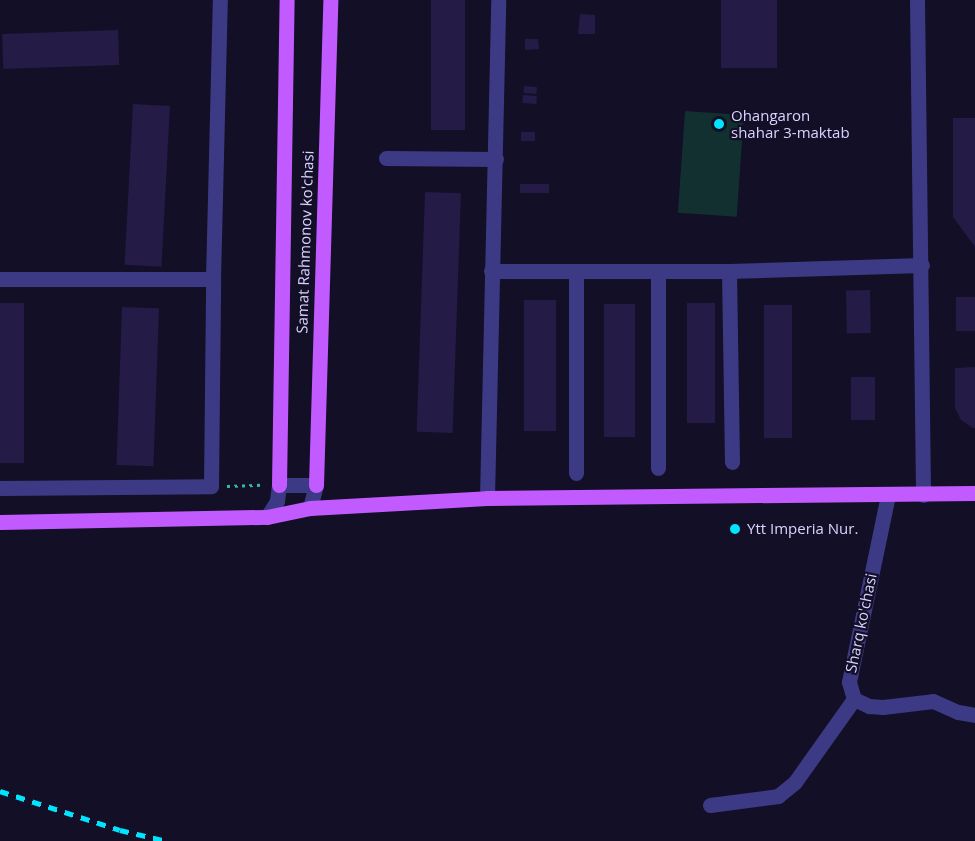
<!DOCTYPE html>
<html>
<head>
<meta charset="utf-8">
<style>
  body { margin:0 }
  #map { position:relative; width:975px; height:841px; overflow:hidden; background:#130f26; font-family:"Open Sans",sans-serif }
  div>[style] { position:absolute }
  .green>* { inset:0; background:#12302f; transform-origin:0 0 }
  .building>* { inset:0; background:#241b47; transform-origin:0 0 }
  .path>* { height:3px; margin-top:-1.5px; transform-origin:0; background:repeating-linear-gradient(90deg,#2fb8b0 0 3px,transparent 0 7.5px) }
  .minor>* { height:15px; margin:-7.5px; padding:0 7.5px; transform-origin:7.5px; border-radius:7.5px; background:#3d3a85 }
  .major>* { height:15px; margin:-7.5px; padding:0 7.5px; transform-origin:7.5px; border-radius:7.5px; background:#c25bff }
  .rail>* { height:4.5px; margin-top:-2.25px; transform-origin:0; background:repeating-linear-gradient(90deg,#00e5ff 0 9px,transparent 0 17px) }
  .dots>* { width:16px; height:16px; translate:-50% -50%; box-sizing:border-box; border:3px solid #130f26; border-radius:50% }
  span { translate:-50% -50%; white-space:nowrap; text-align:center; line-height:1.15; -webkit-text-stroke:4.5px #130f26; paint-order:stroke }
  .poi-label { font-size:15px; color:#d9d4ff }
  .left { translate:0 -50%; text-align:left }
  .street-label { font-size:15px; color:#d9d4ff }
</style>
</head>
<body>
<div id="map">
  <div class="green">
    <i style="left:685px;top:111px;width:59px;height:102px;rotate:4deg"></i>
  </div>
  <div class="building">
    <i style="left:431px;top:0;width:34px;height:130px"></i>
    <i style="left:721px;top:0;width:56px;height:68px"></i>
    <i style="clip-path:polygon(580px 14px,595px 15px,595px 34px,578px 34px)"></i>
    <i style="left:118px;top:30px;width:35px;height:116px;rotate:88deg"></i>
    <i style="clip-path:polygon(525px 39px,538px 39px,539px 49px,525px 50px)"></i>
    <i style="left:524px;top:86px;width:13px;height:7px;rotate:4deg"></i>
    <i style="left:523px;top:95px;width:14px;height:8px;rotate:4deg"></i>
    <i style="left:133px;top:104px;width:37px;height:161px;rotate:3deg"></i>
    <i style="clip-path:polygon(953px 118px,975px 118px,975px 247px,953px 217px)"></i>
    <i style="left:535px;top:132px;width:9px;height:14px;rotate:90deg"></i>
    <i style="left:520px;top:184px;width:29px;height:9px"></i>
    <i style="left:425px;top:192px;width:36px;height:240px;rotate:2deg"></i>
    <i style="left:870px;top:290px;width:43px;height:24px;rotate:89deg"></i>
    <i style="left:956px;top:297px;width:19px;height:34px"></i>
    <i style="left:524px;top:300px;width:32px;height:131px"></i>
    <i style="left:0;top:303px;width:24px;height:160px"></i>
    <i style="left:687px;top:303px;width:28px;height:120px"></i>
    <i style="left:604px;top:304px;width:31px;height:133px"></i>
    <i style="left:764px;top:305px;width:28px;height:133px"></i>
    <i style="left:122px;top:307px;width:37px;height:158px;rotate:2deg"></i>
    <i style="clip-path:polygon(975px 367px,975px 428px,973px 428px,961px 420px,955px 408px,955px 368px)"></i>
    <i style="left:851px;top:377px;width:24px;height:43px"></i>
  </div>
  <div class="path">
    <i style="left:227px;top:486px;width:35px;rotate:-2deg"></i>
  </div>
  <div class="minor">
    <i style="left:917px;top:0;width:495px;rotate:89.3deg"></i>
    <i style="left:386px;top:158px;width:110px;rotate:0.5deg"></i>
    <i style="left:491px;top:271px;width:238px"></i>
    <i style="left:729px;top:271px;width:193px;rotate:-1.8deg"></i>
    <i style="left:729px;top:271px;width:191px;rotate:89.1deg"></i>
    <i style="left:576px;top:272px;width:201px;rotate:90deg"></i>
    <i style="left:0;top:279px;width:213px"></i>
    <i style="left:658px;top:468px;width:197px;rotate:-90deg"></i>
    <i style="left:0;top:488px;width:211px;rotate:-0.5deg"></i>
    <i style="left:211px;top:486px;width:207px;rotate:-89.4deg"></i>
    <i style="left:213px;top:279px;width:279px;rotate:-88.6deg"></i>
    <i style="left:888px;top:495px;width:191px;rotate:101.8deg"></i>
    <i style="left:849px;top:682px;width:18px;rotate:74deg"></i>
    <i style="left:854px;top:699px;width:17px;rotate:25deg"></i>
    <i style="left:869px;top:706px;width:14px;rotate:4deg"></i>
    <i style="left:883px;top:707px;width:50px;rotate:-6.8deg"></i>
    <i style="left:933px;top:701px;width:27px;rotate:24deg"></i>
    <i style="left:958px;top:712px;width:17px;rotate:10deg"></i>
    <i style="left:487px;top:498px;width:498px;rotate:-88.7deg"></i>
    <i style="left:267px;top:517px;width:19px;rotate:-58deg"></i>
    <i style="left:277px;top:501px;width:16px;rotate:-83deg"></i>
    <i style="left:279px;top:485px;width:37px"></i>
    <i style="left:316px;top:485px;width:24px;rotate:105deg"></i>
    <i style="left:710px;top:805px;width:69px;rotate:-7.5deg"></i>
    <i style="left:778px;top:796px;width:22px;rotate:-39deg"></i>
    <i style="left:795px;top:782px;width:102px;rotate:-54.6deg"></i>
  </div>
  <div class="major">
    <i style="left:279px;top:485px;width:485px;rotate:-89.1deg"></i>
    <i style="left:316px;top:485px;width:485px;rotate:-88.3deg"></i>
    <i style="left:0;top:522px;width:267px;rotate:-1.1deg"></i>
    <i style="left:267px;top:517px;width:44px;rotate:-11.8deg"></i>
    <i style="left:310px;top:508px;width:177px;rotate:-3.2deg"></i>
    <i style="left:487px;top:498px;width:488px;rotate:-0.6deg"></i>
  </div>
  <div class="rail">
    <i style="left:0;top:791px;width:126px;rotate:18deg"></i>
    <i style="left:120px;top:830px;width:48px;rotate:13.2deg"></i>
  </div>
  <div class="dots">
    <i style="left:719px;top:124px;background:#00e5ff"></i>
    <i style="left:735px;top:529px;background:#00e5ff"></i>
  </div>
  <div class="poi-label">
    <span class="left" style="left:731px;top:124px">Ohangaron<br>shahar 3-maktab</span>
    <span class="left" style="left:747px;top:529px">Ytt Imperia Nur.</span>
  </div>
  <div class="street-label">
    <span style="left:305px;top:242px;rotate:-88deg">Samat Rahmonov ko'chasi</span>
    <span style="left:861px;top:623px;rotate:-78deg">Sharq ko'chasi</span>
  </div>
</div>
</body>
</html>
